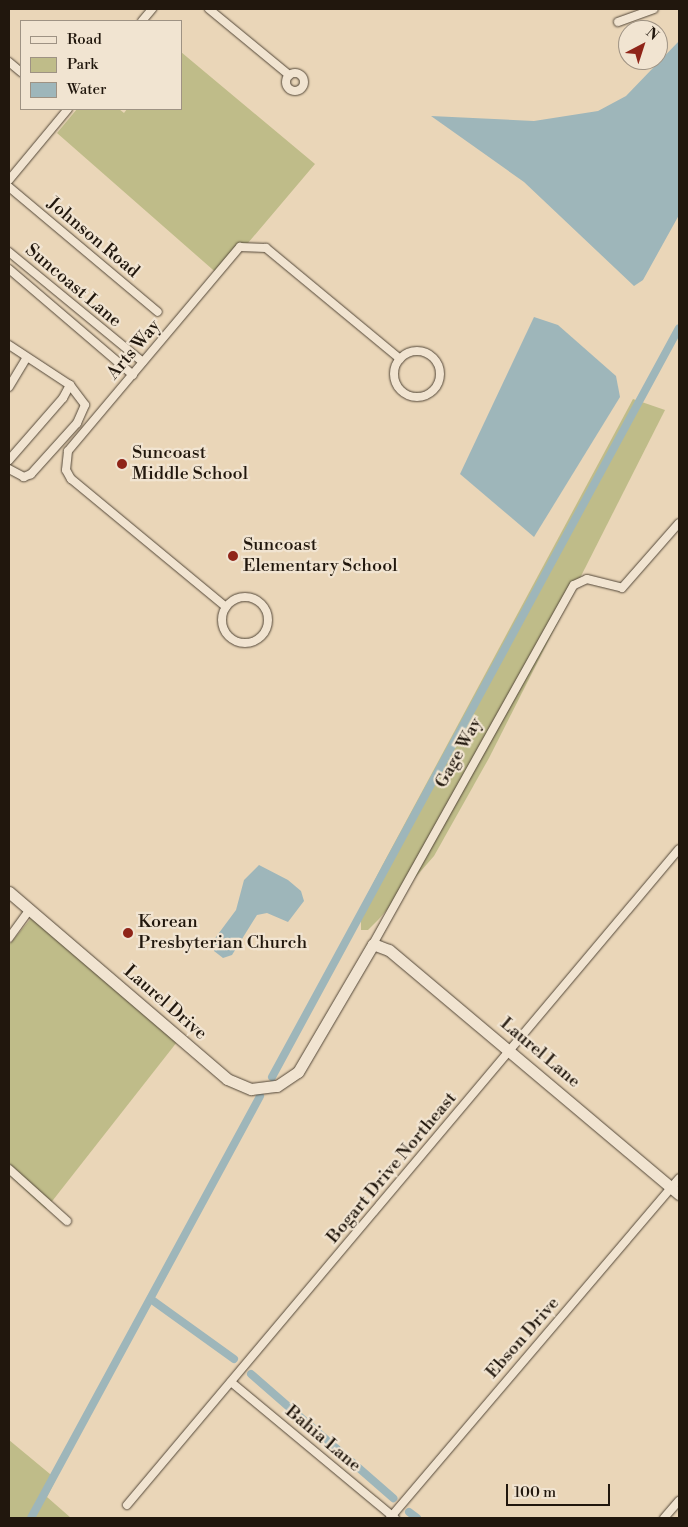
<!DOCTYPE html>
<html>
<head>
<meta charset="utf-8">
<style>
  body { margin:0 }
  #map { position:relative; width:688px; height:1527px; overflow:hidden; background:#ead6b8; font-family:"Libre Bodoni",serif }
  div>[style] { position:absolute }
  .green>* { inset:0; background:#bfbc89 }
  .water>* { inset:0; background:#9eb6ba }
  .canal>* { height:8px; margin:-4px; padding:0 4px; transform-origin:4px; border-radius:4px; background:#9eb6ba }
  .roads { filter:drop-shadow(0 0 1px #534738) drop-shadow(0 0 1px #534738) }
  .street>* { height:8px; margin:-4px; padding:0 4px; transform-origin:4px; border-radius:4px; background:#f1e4d1 }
  .street>.ring { margin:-4px; padding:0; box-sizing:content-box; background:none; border:8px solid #f1e4d1; border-radius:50% }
  .secondary>* { height:11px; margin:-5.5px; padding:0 5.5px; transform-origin:5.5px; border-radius:5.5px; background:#f1e4d1 }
  .dots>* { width:14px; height:14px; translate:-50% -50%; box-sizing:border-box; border:2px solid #f1e4d1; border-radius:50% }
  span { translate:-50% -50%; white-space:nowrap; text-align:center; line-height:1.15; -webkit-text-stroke:4.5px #f1e4d1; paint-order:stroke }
  .street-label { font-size:18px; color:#21170d }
  .poi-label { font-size:18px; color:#21170d }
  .left { translate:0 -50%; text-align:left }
  .frame { position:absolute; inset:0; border:10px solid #21170d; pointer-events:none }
  .legend { position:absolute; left:20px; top:20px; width:162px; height:90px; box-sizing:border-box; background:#f1e4d1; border:1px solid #9e9283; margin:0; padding:6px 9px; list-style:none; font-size:15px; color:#21170d }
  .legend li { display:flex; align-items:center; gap:10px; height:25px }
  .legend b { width:25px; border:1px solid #9e9283 }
  .north { position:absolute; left:618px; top:20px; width:50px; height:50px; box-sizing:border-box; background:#f1e4d1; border:1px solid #9e9283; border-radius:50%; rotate:40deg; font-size:14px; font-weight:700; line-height:20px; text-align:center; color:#21170d }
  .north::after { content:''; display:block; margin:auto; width:18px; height:22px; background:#8f2418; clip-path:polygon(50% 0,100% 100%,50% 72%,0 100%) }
  .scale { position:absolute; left:506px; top:1484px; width:104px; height:22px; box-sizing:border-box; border:2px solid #21170d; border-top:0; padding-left:6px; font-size:15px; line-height:18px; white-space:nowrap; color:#21170d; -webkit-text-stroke:4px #f1e4d1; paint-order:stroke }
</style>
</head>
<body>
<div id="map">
  <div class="green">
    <i style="clip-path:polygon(181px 52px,315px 164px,220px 276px,57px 133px,77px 109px,119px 109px,124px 113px,127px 109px,181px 109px)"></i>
    <i style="clip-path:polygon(633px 399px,665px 410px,489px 758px,434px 856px,378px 920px,368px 930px,361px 930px,361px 907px,382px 866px)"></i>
    <i style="clip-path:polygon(32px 917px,177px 1042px,46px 1209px,9px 1175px,9px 945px)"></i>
    <i style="clip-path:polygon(9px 1440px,56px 1479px,47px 1497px,71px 1518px,9px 1518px)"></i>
  </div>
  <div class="water">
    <i style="clip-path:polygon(679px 41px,679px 215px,643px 280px,634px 286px,524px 182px,431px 116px,534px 121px,598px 111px,626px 96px)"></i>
    <i style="clip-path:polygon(534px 317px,558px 325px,616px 376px,620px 397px,534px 537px,460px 474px)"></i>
    <i style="clip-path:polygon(259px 865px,288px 880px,301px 891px,304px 901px,288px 922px,267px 913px,257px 915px,232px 955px,223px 958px,214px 951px,213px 941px,236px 910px,244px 880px)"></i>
  </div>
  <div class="canal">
    <i style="left:272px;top:1077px;width:852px;rotate:-61.48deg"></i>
    <i style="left:152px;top:1300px;width:101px;rotate:35.7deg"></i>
    <i style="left:251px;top:1374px;width:189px;rotate:41.1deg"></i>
    <i style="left:409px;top:1512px;width:10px;rotate:37deg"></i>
    <i style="left:31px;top:1518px;width:480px;rotate:-61.5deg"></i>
  </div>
  <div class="roads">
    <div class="street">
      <i style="left:209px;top:9px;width:104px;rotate:39.5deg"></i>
      <i style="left:142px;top:21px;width:16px;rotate:-50deg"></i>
      <i style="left:618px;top:22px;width:38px;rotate:-20deg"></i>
      <i style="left:9px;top:62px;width:16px;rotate:40deg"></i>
      <i class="ring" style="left:286px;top:73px;width:10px;height:10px"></i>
      <i style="left:9px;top:180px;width:92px;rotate:-50.3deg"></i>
      <i style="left:9px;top:187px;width:194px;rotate:40deg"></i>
      <i style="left:9px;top:252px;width:173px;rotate:39.4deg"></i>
      <i style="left:9px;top:269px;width:163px;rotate:40.5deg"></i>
      <i style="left:9px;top:345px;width:73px;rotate:33.3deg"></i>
      <i style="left:70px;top:385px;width:25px;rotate:53deg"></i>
      <i style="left:85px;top:405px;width:20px;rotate:114deg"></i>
      <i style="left:77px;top:423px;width:69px;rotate:132deg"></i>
      <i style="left:31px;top:474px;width:8px;rotate:157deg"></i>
      <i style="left:24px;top:477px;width:17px;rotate:-152deg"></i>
      <i class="ring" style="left:394px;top:351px;width:38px;height:38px"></i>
      <i style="left:9px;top:387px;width:33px;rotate:-59deg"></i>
      <i style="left:9px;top:460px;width:82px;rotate:-48.9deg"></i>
      <i style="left:63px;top:398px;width:15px;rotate:-62deg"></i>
      <i class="ring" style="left:222px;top:597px;width:38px;height:38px"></i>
      <i style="left:226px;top:607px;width:201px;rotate:-140.4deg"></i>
      <i style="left:71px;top:479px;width:10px;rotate:-119deg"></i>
      <i style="left:66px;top:470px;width:19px;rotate:-84deg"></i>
      <i style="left:68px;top:451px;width:267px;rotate:-49.9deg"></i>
      <i style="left:240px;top:247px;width:26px;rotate:2deg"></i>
      <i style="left:266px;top:248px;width:174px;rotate:39.6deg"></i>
      <i style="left:9px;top:938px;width:34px;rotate:-54deg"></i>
      <i style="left:373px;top:944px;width:411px;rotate:-60.8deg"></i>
      <i style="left:574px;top:585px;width:14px;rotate:-25deg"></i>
      <i style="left:587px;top:579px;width:36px;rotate:14deg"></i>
      <i style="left:622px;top:588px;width:86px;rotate:-48.8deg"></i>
      <i style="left:9px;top:1169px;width:78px;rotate:41.9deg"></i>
      <i style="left:231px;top:1382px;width:213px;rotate:39.7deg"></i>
      <i style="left:127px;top:1505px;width:857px;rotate:-49.92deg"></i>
      <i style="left:390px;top:1518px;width:446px;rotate:-49.6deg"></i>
      <i style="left:664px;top:1518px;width:23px;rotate:-49deg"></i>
    </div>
    <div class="secondary">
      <i style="left:9px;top:892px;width:287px;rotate:40.6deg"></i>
      <i style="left:227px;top:1079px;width:26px;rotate:23deg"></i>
      <i style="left:251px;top:1089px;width:26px;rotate:-7deg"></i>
      <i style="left:277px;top:1086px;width:25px;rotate:-34deg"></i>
      <i style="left:298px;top:1072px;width:148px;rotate:-59.6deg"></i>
      <i style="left:373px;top:944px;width:17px;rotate:21deg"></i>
      <i style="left:389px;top:950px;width:379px;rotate:40.1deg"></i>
    </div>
  </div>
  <div class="dots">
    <i style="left:122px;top:464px;background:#8f2418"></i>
    <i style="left:233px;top:556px;background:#8f2418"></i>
    <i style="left:128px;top:933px;background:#8f2418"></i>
  </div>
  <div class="street-label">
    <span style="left:93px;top:238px;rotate:40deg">Johnson Road</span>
    <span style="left:73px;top:286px;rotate:40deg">Suncoast Lane</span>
    <span style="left:134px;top:350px;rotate:-50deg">Arts Way</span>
    <span style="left:459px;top:753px;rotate:-61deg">Gage Way</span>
    <span style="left:165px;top:1003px;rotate:41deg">Laurel Drive</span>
    <span style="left:540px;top:1053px;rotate:40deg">Laurel Lane</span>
    <span style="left:392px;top:1168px;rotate:-50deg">Bogart Drive Northeast</span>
    <span style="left:523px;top:1338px;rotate:-49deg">Ebson Drive</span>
    <span style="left:323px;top:1439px;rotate:40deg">Bahia Lane</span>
  </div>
  <div class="poi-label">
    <span class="left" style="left:132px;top:464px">Suncoast<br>Middle School</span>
    <span class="left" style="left:243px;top:556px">Suncoast<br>Elementary School</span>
    <span class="left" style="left:138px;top:933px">Korean<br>Presbyterian Church</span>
  </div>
  <div class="frame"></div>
  <ul class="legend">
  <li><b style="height:6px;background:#f1e4d1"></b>Road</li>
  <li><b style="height:14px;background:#bfbc89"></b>Park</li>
  <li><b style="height:14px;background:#9eb6ba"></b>Water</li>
  </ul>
  <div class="north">N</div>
  <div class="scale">100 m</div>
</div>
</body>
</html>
